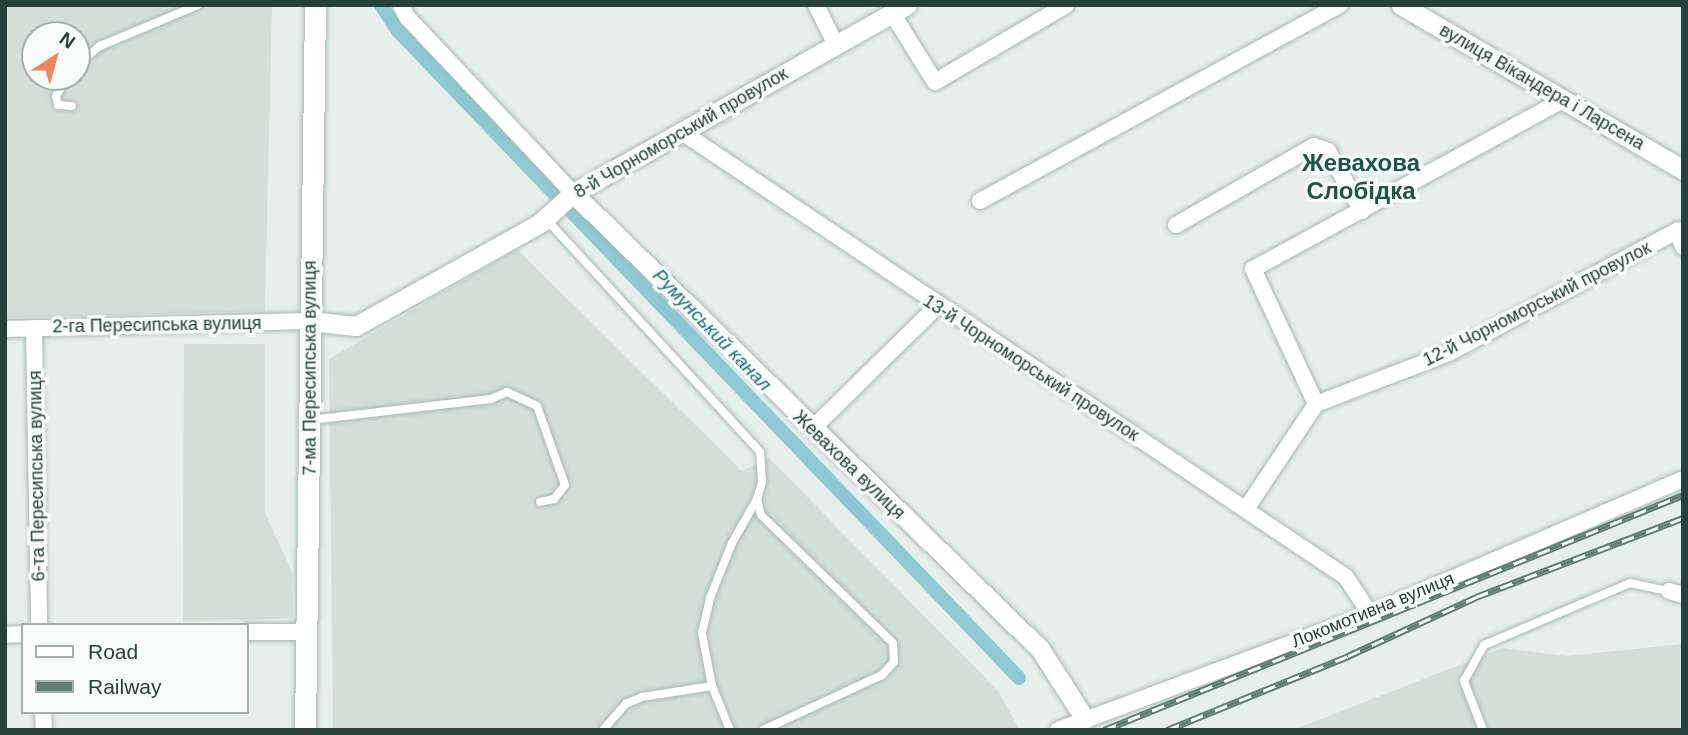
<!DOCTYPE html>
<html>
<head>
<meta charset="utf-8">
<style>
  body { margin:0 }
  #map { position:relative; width:1688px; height:735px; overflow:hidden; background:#e6efeb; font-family:Helvetica,sans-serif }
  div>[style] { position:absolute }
  .built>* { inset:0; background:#d4dfda }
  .canal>* { height:14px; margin:-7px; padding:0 7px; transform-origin:7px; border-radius:7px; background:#8ec9d4 }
  .roads { filter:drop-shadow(0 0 2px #a8b8b2) drop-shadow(0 0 2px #a8b8b2) }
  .service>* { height:8px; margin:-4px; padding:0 4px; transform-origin:4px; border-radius:4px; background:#fff }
  .minor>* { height:16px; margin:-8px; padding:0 8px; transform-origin:8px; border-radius:8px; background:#fff }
  .tertiary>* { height:19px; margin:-9.5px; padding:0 9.5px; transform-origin:9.5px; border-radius:9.5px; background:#fff }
  .secondary>* { height:21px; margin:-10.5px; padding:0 10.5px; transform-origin:10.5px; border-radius:10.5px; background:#fff }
  .rail>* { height:7px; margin-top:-3.5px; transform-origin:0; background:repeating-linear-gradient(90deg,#f7fbf9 0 13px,#5f7d75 0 26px); box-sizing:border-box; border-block:2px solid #5f7d75 }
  span { translate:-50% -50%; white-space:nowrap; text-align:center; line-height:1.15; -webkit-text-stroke:7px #f7fbf9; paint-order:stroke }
  .street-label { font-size:18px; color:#24423a }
  .water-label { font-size:19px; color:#1c6f80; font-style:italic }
  .district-label { font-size:24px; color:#1f5548; font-weight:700 }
  .frame { position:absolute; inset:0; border:7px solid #24423a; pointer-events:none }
  .legend { position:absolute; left:21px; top:623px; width:228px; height:91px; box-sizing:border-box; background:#f7fbf9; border:2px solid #a3b1ad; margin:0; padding:9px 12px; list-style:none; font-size:21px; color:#24423a }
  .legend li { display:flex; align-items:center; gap:14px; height:35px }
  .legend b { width:35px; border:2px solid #a3b1ad }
  .north { position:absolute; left:21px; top:21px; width:70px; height:70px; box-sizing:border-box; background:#f7fbf9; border:2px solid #a3b1ad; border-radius:50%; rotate:36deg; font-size:19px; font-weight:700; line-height:28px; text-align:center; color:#24423a }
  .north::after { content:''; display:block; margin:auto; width:24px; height:32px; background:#f4845f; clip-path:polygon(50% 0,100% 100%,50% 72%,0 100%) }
</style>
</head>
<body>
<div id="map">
  <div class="built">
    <i style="clip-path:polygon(evenodd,5px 5px,272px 5px,265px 311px,5px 318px,5px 5px,35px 35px,77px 35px,77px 77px,35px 77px,35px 35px)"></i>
    <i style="clip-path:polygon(517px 249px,742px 471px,769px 458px,999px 692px,1019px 729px,333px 730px,329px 359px)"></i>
    <i style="clip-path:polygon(184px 344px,265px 344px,265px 513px,292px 572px,293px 618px,183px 622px)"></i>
    <i style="clip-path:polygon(1683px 644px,1683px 730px,1293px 730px,1503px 648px,1567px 656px)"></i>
  </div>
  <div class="canal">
    <i style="left:381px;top:5px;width:31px;rotate:57deg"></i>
    <i style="left:398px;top:31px;width:897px;rotate:46.17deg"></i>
  </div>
  <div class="roads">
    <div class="service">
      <i style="left:77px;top:65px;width:30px;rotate:-40deg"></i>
      <i style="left:100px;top:46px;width:106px;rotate:-22.7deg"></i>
      <i style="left:67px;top:77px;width:22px;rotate:120deg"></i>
      <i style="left:56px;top:96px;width:9px;rotate:77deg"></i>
      <i style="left:58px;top:105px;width:14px;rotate:4deg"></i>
      <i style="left:546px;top:219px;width:316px;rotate:47.4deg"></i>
      <i style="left:760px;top:452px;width:30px;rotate:86deg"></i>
      <i style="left:762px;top:482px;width:18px;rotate:106deg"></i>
      <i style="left:757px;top:499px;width:16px;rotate:76deg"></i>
      <i style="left:761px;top:515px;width:184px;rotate:44.1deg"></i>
      <i style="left:893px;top:643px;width:19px;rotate:87deg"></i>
      <i style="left:894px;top:662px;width:18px;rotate:133deg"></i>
      <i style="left:882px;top:675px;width:131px;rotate:155.2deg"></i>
      <i style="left:310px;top:420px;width:182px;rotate:-6.6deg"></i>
      <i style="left:491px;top:399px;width:17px;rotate:-24deg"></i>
      <i style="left:507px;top:392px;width:33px;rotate:25deg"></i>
      <i style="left:537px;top:406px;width:84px;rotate:70.5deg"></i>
      <i style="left:565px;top:485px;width:18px;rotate:128deg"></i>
      <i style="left:554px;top:499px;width:14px;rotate:168deg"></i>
      <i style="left:603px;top:730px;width:35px;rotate:-49deg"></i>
      <i style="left:626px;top:704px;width:17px;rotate:-24deg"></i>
      <i style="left:642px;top:697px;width:71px;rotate:-8.9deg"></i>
      <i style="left:730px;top:730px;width:48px;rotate:-112.2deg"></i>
      <i style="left:712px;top:686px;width:54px;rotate:-100.7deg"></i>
      <i style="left:702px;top:633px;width:36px;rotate:-77deg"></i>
      <i style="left:710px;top:598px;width:59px;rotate:-68.2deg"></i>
      <i style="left:732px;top:543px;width:51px;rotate:-60.4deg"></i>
      <i style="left:1483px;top:730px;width:53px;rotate:-111.2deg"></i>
      <i style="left:1464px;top:681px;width:41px;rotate:-60.9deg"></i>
      <i style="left:1484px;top:645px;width:159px;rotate:-23deg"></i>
      <i style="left:1630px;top:583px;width:40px;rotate:12deg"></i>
    </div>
    <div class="minor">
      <i style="left:401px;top:5px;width:13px;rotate:63deg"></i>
      <i style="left:407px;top:17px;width:242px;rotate:46.7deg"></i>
      <i style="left:816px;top:5px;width:45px;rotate:63.4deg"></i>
      <i style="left:892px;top:13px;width:81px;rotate:58.1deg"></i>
      <i style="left:935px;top:82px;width:152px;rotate:-30.4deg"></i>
      <i style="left:682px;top:132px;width:799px;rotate:33.83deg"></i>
      <i style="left:1346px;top:577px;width:44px;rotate:57deg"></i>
      <i style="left:980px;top:201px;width:410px;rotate:-28.6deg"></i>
      <i style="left:1176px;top:225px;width:159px;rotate:-29.8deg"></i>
      <i style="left:1314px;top:146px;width:15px;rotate:20deg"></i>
      <i style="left:1328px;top:151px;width:69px;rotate:60.5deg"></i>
      <i style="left:1683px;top:230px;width:6px;rotate:171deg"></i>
      <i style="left:1677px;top:231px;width:17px;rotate:69deg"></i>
      <i style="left:34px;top:328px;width:297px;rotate:89deg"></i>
      <i style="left:5px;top:329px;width:304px;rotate:-1.5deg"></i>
      <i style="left:1316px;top:404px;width:149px;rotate:-115deg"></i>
      <i style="left:1253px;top:269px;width:355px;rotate:-28.6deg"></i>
      <i style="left:812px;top:429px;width:175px;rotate:-44.5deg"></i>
      <i style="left:1246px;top:509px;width:126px;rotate:-56.3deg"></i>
      <i style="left:1316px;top:404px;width:142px;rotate:-21deg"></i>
      <i style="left:1449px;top:353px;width:259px;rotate:-28.2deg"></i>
      <i style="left:1669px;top:591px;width:15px;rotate:16deg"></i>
      <i style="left:247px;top:632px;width:60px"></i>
      <i style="left:5px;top:635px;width:18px;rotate:-3deg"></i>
      <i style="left:43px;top:712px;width:18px;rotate:87deg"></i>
      <i style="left:1058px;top:730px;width:333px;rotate:-20.4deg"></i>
      <i style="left:1370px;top:614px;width:341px;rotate:-23.3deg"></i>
    </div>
    <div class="tertiary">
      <i style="left:1401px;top:5px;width:327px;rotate:30.3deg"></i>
      <i style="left:573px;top:193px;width:653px;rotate:44.32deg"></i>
      <i style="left:1040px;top:649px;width:83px;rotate:57.3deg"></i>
      <i style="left:309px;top:321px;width:47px;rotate:6.1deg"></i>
      <i style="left:356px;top:326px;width:211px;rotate:-29.2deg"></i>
      <i style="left:540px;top:223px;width:45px;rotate:-42.3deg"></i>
      <i style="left:573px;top:193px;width:383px;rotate:-29.4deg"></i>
    </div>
    <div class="secondary">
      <i style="left:305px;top:730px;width:725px;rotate:-89.21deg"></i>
    </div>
  </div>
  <div class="rail">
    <i style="left:1104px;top:730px;width:625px;rotate:-22.09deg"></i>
    <i style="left:1167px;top:730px;width:196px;rotate:-22.2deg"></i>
    <i style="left:1348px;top:656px;width:141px;rotate:-24.7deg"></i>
    <i style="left:1476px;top:597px;width:222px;rotate:-20.9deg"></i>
  </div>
  <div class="street-label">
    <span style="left:1542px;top:87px;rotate:30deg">вулиця Вікандера і Ларсена</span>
    <span style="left:681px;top:133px;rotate:-30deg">8-й Чорноморський провулок</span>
    <span style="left:1537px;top:304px;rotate:-27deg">12-й Чорноморський провулок</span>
    <span style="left:157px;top:325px;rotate:-1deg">2-га Пересипська вулиця</span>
    <span style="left:310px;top:368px;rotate:-90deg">7-ма Пересипська вулиця</span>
    <span style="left:1031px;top:368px;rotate:33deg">13-й Чорноморський провулок</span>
    <span style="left:849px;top:465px;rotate:44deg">Жевахова вулиця</span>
    <span style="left:37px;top:476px;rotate:-91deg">6-та Пересипська вулиця</span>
    <span style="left:1373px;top:610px;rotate:-22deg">Локомотивна вулиця</span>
  </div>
  <div class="water-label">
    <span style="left:712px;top:330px;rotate:46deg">Румунський канал</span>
  </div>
  <div class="district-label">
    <span style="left:1361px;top:177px">Жевахова<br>Слобідка</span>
  </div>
  <div class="frame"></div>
  <ul class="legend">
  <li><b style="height:9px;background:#fff"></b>Road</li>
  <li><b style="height:9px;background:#5f7d75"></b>Railway</li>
  </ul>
  <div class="north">N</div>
</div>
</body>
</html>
